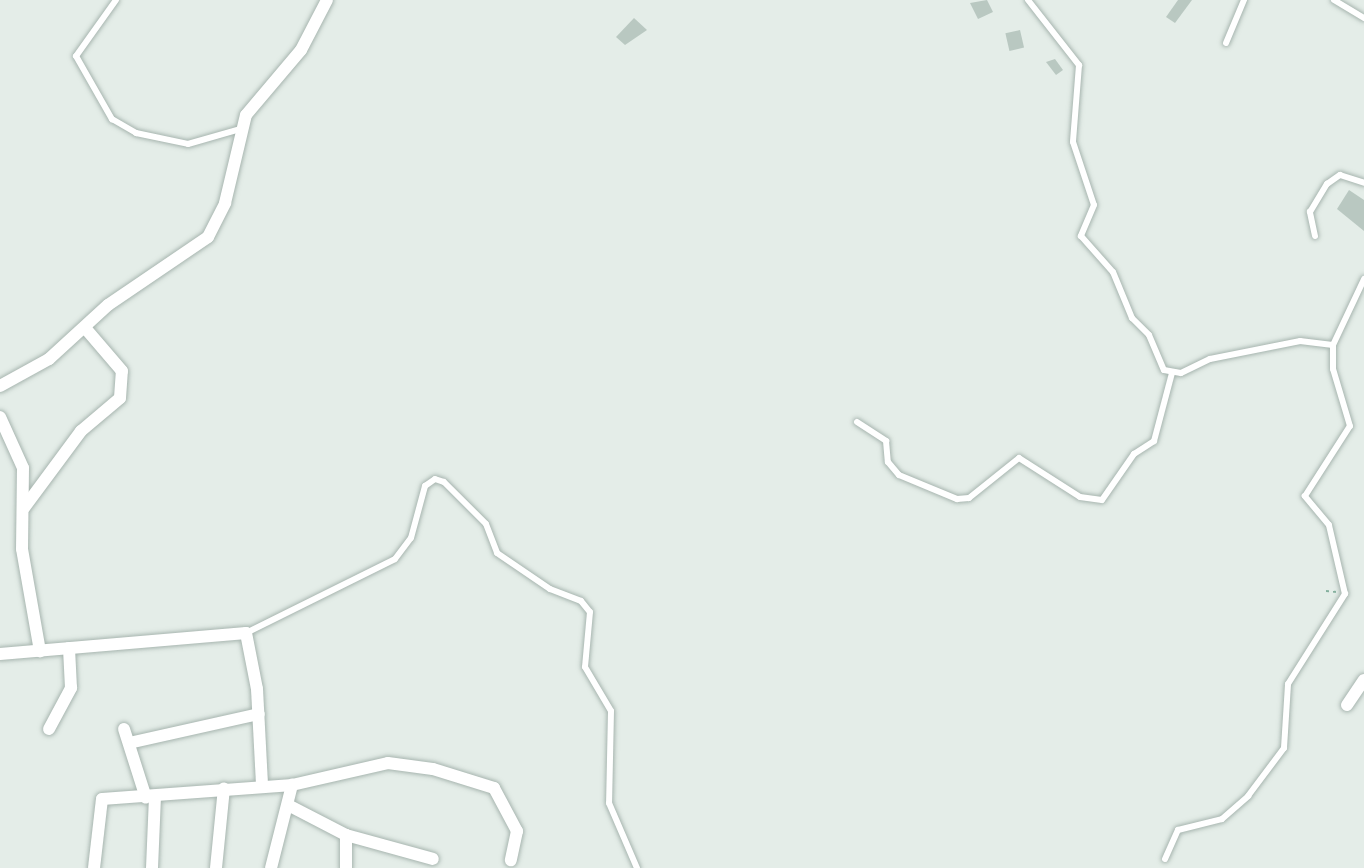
<!DOCTYPE html>
<html>
<head>
<meta charset="utf-8">
<style>
  body { margin:0 }
  #map { position:relative; width:1364px; height:868px; overflow:hidden; background:#e4ede8; font-family:"Fira Sans",sans-serif }
  div>[style] { position:absolute }
  .building>* { inset:0; background:#b9c8c1; transform-origin:0 0 }
  .path>* { height:2px; margin-top:-1px; transform-origin:0; background:repeating-linear-gradient(90deg,#85b09e 0 3px,transparent 0 7.5px) }
  .roads { filter:drop-shadow(0 0 2px #a7b5af) drop-shadow(0 0 2px #a7b5af) }
  .service>* { height:6px; margin:-3px; padding:0 3px; transform-origin:3px; border-radius:3px; background:#fff }
  .minor>* { height:12px; margin:-6px; padding:0 6px; transform-origin:6px; border-radius:6px; background:#fff }
  span { translate:-50% -50%; white-space:nowrap; text-align:center; line-height:1.15; -webkit-text-stroke:4.5px #f5faf7; paint-order:stroke }
</style>
</head>
<body>
<div id="map">
  <div class="building">
    <i style="clip-path:polygon(987px 0,993px 12px,978px 19px,970px 3px)"></i>
    <i style="clip-path:polygon(1178px 0,1192px 0,1175px 23px,1166px 17px)"></i>
    <i style="clip-path:polygon(634px 18px,647px 30px,625px 45px,616px 37px)"></i>
    <i style="left:1020px;top:30px;width:18px;height:15px;rotate:77deg"></i>
    <i style="clip-path:polygon(1055px 59px,1063px 70px,1056px 75px,1046px 62px)"></i>
    <i style="clip-path:polygon(1349px 190px,1364px 200px,1364px 231px,1337px 209px)"></i>
  </div>
  <div class="path">
    <i style="left:1326px;top:591px;width:11px;rotate:5deg"></i>
  </div>
  <div class="roads">
    <div class="service">
      <i style="left:116px;top:0;width:69px;rotate:125.5deg"></i>
      <i style="left:76px;top:56px;width:73px;rotate:60.3deg"></i>
      <i style="left:112px;top:119px;width:28px;rotate:30deg"></i>
      <i style="left:136px;top:133px;width:53px;rotate:11.9deg"></i>
      <i style="left:188px;top:144px;width:54px;rotate:-16.1deg"></i>
      <i style="left:1028px;top:0;width:83px;rotate:51.9deg"></i>
      <i style="left:1079px;top:65px;width:77px;rotate:94.5deg"></i>
      <i style="left:1073px;top:142px;width:66px;rotate:71.6deg"></i>
      <i style="left:1094px;top:205px;width:34px;rotate:113deg"></i>
      <i style="left:1081px;top:236px;width:48px;rotate:48.4deg"></i>
      <i style="left:1113px;top:272px;width:50px;rotate:67.6deg"></i>
      <i style="left:1132px;top:318px;width:24px;rotate:45deg"></i>
      <i style="left:1149px;top:335px;width:38px;rotate:67deg"></i>
      <i style="left:1164px;top:370px;width:17px;rotate:10deg"></i>
      <i style="left:1181px;top:373px;width:32px;rotate:-26deg"></i>
      <i style="left:1210px;top:359px;width:92px;rotate:-11.3deg"></i>
      <i style="left:1300px;top:341px;width:33px;rotate:7deg"></i>
      <i style="left:1334px;top:0;width:35px;rotate:31deg"></i>
      <i style="left:1226px;top:43px;width:47px;rotate:-67.3deg"></i>
      <i style="left:1315px;top:236px;width:25px;rotate:-102deg"></i>
      <i style="left:1310px;top:212px;width:33px;rotate:-59deg"></i>
      <i style="left:1327px;top:184px;width:16px;rotate:-35deg"></i>
      <i style="left:1340px;top:175px;width:25px;rotate:18deg"></i>
      <i style="left:857px;top:422px;width:35px;rotate:33deg"></i>
      <i style="left:886px;top:441px;width:21px;rotate:85deg"></i>
      <i style="left:888px;top:462px;width:17px;rotate:50deg"></i>
      <i style="left:899px;top:475px;width:63px;rotate:22.5deg"></i>
      <i style="left:957px;top:499px;width:12px;rotate:-5deg"></i>
      <i style="left:969px;top:498px;width:64px;rotate:-38.7deg"></i>
      <i style="left:1019px;top:458px;width:72px;rotate:32.6deg"></i>
      <i style="left:1080px;top:497px;width:22px;rotate:8deg"></i>
      <i style="left:1102px;top:500px;width:56px;rotate:-55.2deg"></i>
      <i style="left:1134px;top:454px;width:24px;rotate:-33deg"></i>
      <i style="left:1154px;top:441px;width:70px;rotate:-75.2deg"></i>
      <i style="left:246px;top:633px;width:166px;rotate:-26.4deg"></i>
      <i style="left:395px;top:559px;width:26px;rotate:-53deg"></i>
      <i style="left:411px;top:538px;width:54px;rotate:-74.9deg"></i>
      <i style="left:425px;top:486px;width:12px;rotate:-35deg"></i>
      <i style="left:435px;top:479px;width:9px;rotate:18deg"></i>
      <i style="left:444px;top:482px;width:59px;rotate:45deg"></i>
      <i style="left:486px;top:524px;width:31px;rotate:69deg"></i>
      <i style="left:497px;top:553px;width:64px;rotate:34.2deg"></i>
      <i style="left:550px;top:589px;width:33px;rotate:21deg"></i>
      <i style="left:581px;top:601px;width:14px;rotate:51deg"></i>
      <i style="left:590px;top:612px;width:55px;rotate:95.2deg"></i>
      <i style="left:585px;top:667px;width:51px;rotate:59.4deg"></i>
      <i style="left:611px;top:711px;width:92px;rotate:91.2deg"></i>
      <i style="left:609px;top:803px;width:71px;rotate:66.7deg"></i>
      <i style="left:1165px;top:859px;width:32px;rotate:-66deg"></i>
      <i style="left:1178px;top:830px;width:45px;rotate:-14deg"></i>
      <i style="left:1222px;top:819px;width:35px;rotate:-41deg"></i>
      <i style="left:1248px;top:796px;width:60px;rotate:-53.1deg"></i>
      <i style="left:1284px;top:748px;width:64px;rotate:-86.4deg"></i>
      <i style="left:1288px;top:684px;width:107px;rotate:-57.7deg"></i>
      <i style="left:1345px;top:594px;width:71px;rotate:-103.1deg"></i>
      <i style="left:1329px;top:525px;width:38px;rotate:-130deg"></i>
      <i style="left:1305px;top:496px;width:83px;rotate:-57.3deg"></i>
      <i style="left:1350px;top:426px;width:59px;rotate:-106.6deg"></i>
      <i style="left:1333px;top:369px;width:24px;rotate:-90deg"></i>
      <i style="left:1333px;top:345px;width:73px;rotate:-64.8deg"></i>
    </div>
    <div class="minor">
      <i style="left:0;top:386px;width:56px;rotate:-28.9deg"></i>
      <i style="left:49px;top:359px;width:80px;rotate:-42.5deg"></i>
      <i style="left:108px;top:305px;width:121px;rotate:-34.2deg"></i>
      <i style="left:208px;top:237px;width:38px;rotate:-63deg"></i>
      <i style="left:225px;top:203px;width:90px;rotate:-76.6deg"></i>
      <i style="left:246px;top:115px;width:85px;rotate:-49.8deg"></i>
      <i style="left:301px;top:50px;width:56px;rotate:-62.5deg"></i>
      <i style="left:0;top:417px;width:56px;rotate:65.7deg"></i>
      <i style="left:23px;top:468px;width:81px;rotate:90.7deg"></i>
      <i style="left:22px;top:549px;width:104px;rotate:80deg"></i>
      <i style="left:24px;top:508px;width:96px;rotate:-53.5deg"></i>
      <i style="left:81px;top:431px;width:51px;rotate:-40.2deg"></i>
      <i style="left:120px;top:398px;width:27px;rotate:-86deg"></i>
      <i style="left:122px;top:371px;width:55px;rotate:-130.6deg"></i>
      <i style="left:0;top:654px;width:247px;rotate:-4.9deg"></i>
      <i style="left:246px;top:633px;width:57px;rotate:78.9deg"></i>
      <i style="left:257px;top:689px;width:97px;rotate:87deg"></i>
      <i style="left:1347px;top:705px;width:30px;rotate:-56deg"></i>
      <i style="left:49px;top:729px;width:47px;rotate:-61.8deg"></i>
      <i style="left:71px;top:688px;width:40px;rotate:-92.9deg"></i>
      <i style="left:124px;top:729px;width:72px;rotate:72.3deg"></i>
      <i style="left:129px;top:743px;width:133px;rotate:-12.6deg"></i>
      <i style="left:288px;top:805px;width:65px;rotate:27.3deg"></i>
      <i style="left:346px;top:835px;width:90px;rotate:15.4deg"></i>
      <i style="left:346px;top:835px;width:33px;rotate:90deg"></i>
      <i style="left:94px;top:868px;width:69px;rotate:-83.4deg"></i>
      <i style="left:102px;top:799px;width:191px;rotate:-4.2deg"></i>
      <i style="left:292px;top:785px;width:98px;rotate:-12.9deg"></i>
      <i style="left:388px;top:763px;width:45px;rotate:7.6deg"></i>
      <i style="left:433px;top:769px;width:64px;rotate:17.3deg"></i>
      <i style="left:494px;top:788px;width:49px;rotate:61.9deg"></i>
      <i style="left:517px;top:831px;width:30px;rotate:102deg"></i>
      <i style="left:152px;top:868px;width:72px;rotate:-87.6deg"></i>
      <i style="left:216px;top:868px;width:80px;rotate:-84.3deg"></i>
      <i style="left:271px;top:868px;width:86px;rotate:-75.8deg"></i>
    </div>
  </div>
</div>
</body>
</html>
